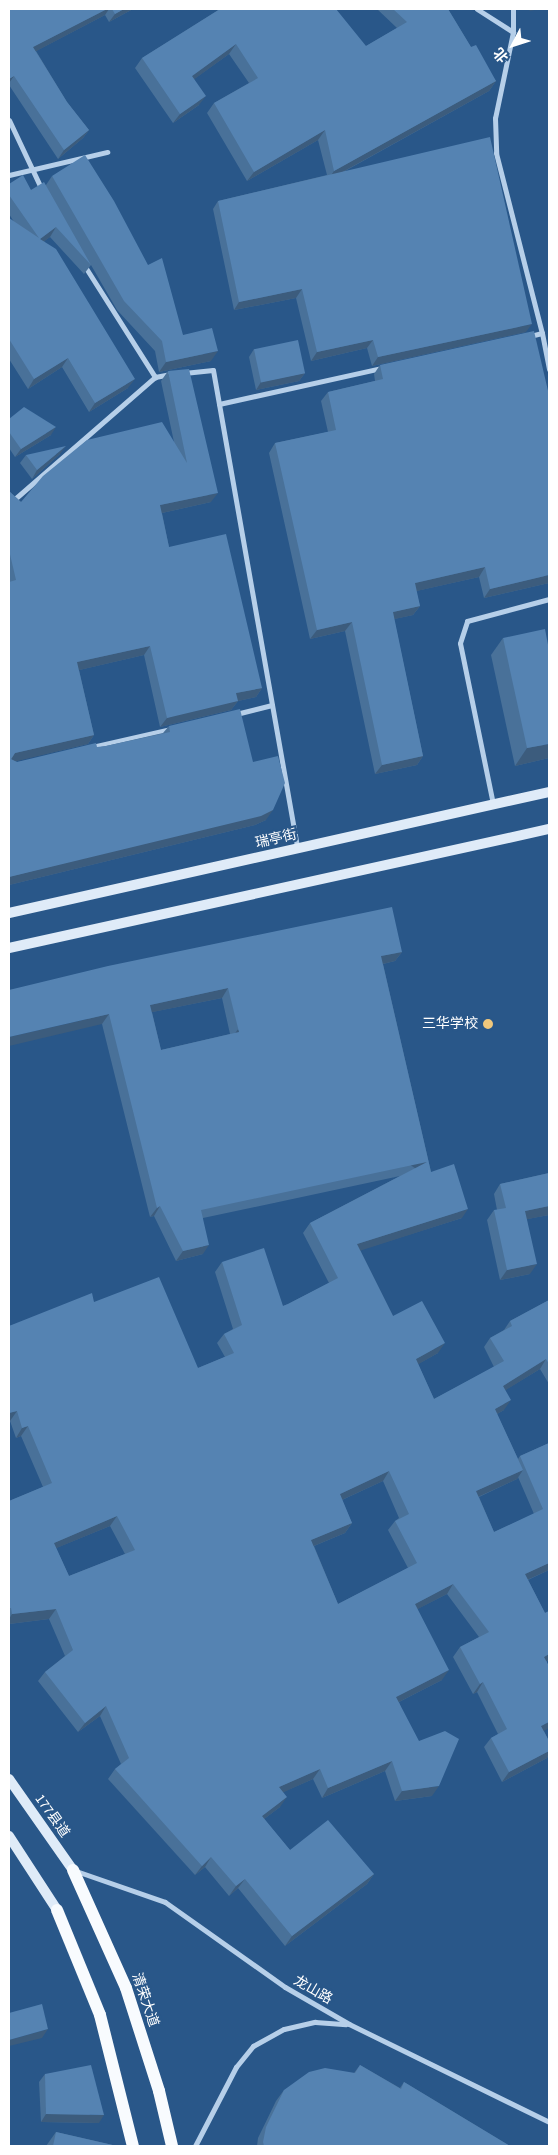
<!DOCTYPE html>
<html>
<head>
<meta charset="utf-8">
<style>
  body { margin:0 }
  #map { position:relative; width:558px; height:2155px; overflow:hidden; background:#295789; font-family:"Source Sans 3","Noto Sans SC",sans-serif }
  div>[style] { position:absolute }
  .street>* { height:5px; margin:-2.5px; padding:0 2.5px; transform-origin:2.5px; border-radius:2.5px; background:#b6cfe9 }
  .secondary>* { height:10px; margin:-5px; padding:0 5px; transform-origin:5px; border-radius:5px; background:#dfebf8 }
  .primary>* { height:12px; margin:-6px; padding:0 6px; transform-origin:6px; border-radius:6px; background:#f8fbfe }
  .wall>* { inset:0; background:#497199 }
  .shaded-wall>* { inset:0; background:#3c5c7d; transform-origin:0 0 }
  .building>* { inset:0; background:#5583b2; transform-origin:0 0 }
  .dots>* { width:14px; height:14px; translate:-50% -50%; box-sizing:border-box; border:2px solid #295789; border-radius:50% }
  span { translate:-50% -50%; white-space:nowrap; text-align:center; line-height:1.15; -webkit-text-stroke:4.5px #295789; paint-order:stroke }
  .street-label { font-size:14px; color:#fff }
  .poi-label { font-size:14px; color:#fff }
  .right { translate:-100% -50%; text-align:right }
  .frame { position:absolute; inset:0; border:10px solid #fff; pointer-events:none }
  .north { position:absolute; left:488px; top:20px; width:50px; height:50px; -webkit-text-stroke:4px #295789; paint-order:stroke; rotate:230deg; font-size:14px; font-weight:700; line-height:20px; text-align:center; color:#fff }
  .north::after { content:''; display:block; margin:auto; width:18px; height:22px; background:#fff; clip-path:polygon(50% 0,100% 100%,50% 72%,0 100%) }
</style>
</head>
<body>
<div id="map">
  <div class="street">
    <i style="left:477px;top:9px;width:43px;rotate:32.6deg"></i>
    <i style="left:513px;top:32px;width:88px;rotate:101.8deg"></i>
    <i style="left:495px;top:118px;width:35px;rotate:88deg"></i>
    <i style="left:496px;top:153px;width:186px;rotate:75.7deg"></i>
    <i style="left:542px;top:333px;width:12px;rotate:166deg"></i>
    <i style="left:513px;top:32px;width:23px;rotate:-90deg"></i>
    <i style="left:9px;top:120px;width:77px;rotate:64.8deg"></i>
    <i style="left:9px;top:175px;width:101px;rotate:-13.2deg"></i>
    <i style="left:84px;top:265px;width:133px;rotate:57.6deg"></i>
    <i style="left:542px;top:333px;width:37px;rotate:79deg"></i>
    <i style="left:184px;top:373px;width:29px;rotate:-6deg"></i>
    <i style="left:213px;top:370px;width:485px;rotate:80deg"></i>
    <i style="left:219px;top:404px;width:167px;rotate:-12.5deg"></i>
    <i style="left:9px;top:504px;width:194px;rotate:-41deg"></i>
    <i style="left:155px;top:377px;width:16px;rotate:-11deg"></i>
    <i style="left:236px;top:714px;width:37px;rotate:-14deg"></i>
    <i style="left:92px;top:747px;width:81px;rotate:-12.8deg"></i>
    <i style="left:493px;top:804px;width:164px;rotate:-101.6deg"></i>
    <i style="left:460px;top:643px;width:23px;rotate:-72deg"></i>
    <i style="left:467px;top:621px;width:85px;rotate:-15deg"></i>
    <i style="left:76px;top:1871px;width:94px;rotate:19.2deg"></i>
    <i style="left:165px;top:1902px;width:147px;rotate:35.3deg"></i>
    <i style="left:285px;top:1987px;width:74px;rotate:30deg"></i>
    <i style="left:349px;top:2024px;width:223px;rotate:26.1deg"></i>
    <i style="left:195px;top:2146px;width:89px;rotate:-62.6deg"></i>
    <i style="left:236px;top:2067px;width:27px;rotate:-51deg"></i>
    <i style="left:253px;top:2046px;width:35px;rotate:-29deg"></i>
    <i style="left:284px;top:2029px;width:32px;rotate:-13deg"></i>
    <i style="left:315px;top:2022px;width:31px;rotate:4deg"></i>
  </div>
  <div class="secondary">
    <i style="left:9px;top:913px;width:553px;rotate:-12.63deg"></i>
    <i style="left:9px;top:948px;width:553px;rotate:-12.43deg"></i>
    <i style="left:9px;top:1779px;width:111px;rotate:54.9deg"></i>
    <i style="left:9px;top:1836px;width:88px;rotate:57deg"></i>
  </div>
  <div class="primary">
    <i style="left:73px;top:1870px;width:129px;rotate:65.8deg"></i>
    <i style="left:126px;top:1988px;width:108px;rotate:72.2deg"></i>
    <i style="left:159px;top:2091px;width:57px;rotate:76.7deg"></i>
    <i style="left:57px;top:1910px;width:113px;rotate:67.7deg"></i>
    <i style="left:100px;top:2015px;width:135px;rotate:75.9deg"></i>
  </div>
  <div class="wall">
    <i style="clip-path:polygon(9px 9px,133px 9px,109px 22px,105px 15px,36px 51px,67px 102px,89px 130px,83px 138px,58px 159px,9px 85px)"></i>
    <i style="clip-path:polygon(220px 9px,366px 46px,397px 28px,377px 9px,448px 9px,471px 47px,496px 81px,489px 91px,345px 171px,526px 332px,372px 366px,367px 348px,311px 361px,296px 298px,234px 310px,213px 209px,218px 201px,327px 175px,318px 140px,247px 181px,207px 113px,214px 103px,249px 83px,229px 54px,194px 79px,199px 105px,173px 123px,135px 68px,142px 58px)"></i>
    <i style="clip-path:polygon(52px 176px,183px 335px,211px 361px,159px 372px,155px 351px,117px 310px,91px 265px,84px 274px,50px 237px,44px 241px,128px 388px,89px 412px,62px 367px,28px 389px,9px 359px,9px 218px,14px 222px,9px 214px,9px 184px,31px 190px,46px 185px)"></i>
    <i style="clip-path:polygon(254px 349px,305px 373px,299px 381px,256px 390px,249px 357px)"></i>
    <i style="clip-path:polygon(380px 365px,549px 583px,484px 598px,479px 577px,416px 591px,420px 606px,413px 615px,394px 619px,423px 756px,417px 765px,375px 774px,345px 631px,310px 639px,269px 453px,275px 443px,328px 432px,321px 401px,328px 392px,375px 381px,374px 374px)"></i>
    <i style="clip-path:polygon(168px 371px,211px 502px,162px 513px,169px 547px,262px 688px,256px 697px,238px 701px,231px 710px,160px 727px,144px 655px,79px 670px,94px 735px,88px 744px,15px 761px,17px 762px,106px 746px,163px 733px,169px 726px,266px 820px,255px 825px,9px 885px,9px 491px,21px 502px,174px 442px,161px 381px)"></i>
    <i style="clip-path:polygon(9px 419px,51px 435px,15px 457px,9px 448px)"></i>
    <i style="clip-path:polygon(60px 454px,32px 479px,20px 463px,26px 455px)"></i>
    <i style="clip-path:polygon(503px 638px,549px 758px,515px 766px,491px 655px)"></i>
    <i style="clip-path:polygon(evenodd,402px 952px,395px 961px,383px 964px,431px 1172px,462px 1218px,360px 1250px,393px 1316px,438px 1353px,418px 1364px,434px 1399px,494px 1367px,484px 1347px,490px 1338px,504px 1330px,510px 1321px,549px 1300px,549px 1384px,540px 1369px,505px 1390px,504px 1410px,497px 1414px,518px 1459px,520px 1456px,549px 1443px,549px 1570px,528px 1580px,545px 1613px,549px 1611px,549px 1660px,547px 1661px,544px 1731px,549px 1741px,549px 1754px,547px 1758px,502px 1782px,484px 1747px,491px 1738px,498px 1734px,477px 1692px,473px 1694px,453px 1657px,460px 1647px,479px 1637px,447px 1594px,417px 1609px,442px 1680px,399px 1702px,432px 1796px,395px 1801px,385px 1771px,322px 1798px,313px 1779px,283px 1792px,280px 1807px,264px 1819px,290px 1850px,374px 1874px,367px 1884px,285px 1946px,238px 1888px,229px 1896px,205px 1867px,195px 1875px,108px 1779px,115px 1769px,121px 1764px,100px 1716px,78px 1732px,38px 1681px,45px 1672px,65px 1656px,49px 1619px,9px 1624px,9px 1501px,43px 1487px,21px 1436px,16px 1438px,10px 1421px,9px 1421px,9px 1326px,94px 1302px,198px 1368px,225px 1357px,217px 1343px,224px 1334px,233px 1329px,215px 1272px,222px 1262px,283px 1306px,288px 1304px,329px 1283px,303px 1233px,310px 1223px,400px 1176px,203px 1218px,203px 1254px,176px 1261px,154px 1216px,150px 1217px,102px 1024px,9px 990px,402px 952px,222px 998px,230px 1034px,161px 1050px,152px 1012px,222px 998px,402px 952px,518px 1477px,534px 1514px,494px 1532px,479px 1497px,517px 1479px,518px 1477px,402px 952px,383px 1481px,399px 1518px,395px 1521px,388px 1530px,408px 1568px,338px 1604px,314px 1546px,345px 1533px,352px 1523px,342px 1500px,383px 1481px,402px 952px,110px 1526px,125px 1554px,69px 1576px,56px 1548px,110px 1526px)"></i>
    <i style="clip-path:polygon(549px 1173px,549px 1215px,527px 1219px,530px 1274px,500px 1280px,487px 1220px,494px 1210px,497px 1210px,494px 1194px,500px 1184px)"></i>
    <i style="clip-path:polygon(360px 2065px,400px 2088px,404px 2082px,510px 2146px,257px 2146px,258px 2138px,276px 2101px,284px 2090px,354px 2073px)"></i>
    <i style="clip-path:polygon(45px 2074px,99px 2123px,41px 2122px,39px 2082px)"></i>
    <i style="clip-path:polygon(56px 2132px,117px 2146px,46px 2146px)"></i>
  </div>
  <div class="shaded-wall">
    <i style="clip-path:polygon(107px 9px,109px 9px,105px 15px,27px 56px,33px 47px)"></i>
    <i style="clip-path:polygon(124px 9px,133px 9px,109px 22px,115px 14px)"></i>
    <i style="clip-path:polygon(531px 9px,541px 9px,529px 11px)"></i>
    <i style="clip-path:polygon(236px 44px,229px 54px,185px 86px,192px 76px)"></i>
    <i style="clip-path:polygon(14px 76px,9px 83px,9px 79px)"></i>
    <i style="clip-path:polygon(496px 81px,489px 91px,328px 180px,334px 171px)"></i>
    <i style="clip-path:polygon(206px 96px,199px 105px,173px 123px,180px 114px)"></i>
    <i style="clip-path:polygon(89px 130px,83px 138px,58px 159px,64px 150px)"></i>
    <i style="clip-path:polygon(325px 130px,318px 140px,247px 181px,254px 172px)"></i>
    <i style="clip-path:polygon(56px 227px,50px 237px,34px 249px,40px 239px)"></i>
    <i style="clip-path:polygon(302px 289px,296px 298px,234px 310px,239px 302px)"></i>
    <i style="clip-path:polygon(532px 324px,526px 332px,372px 366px,378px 357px)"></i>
    <i style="clip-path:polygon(373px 340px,367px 348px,311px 361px,317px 352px)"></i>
    <i style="clip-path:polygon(218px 351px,211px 361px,159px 372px,166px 362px)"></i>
    <i style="clip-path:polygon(68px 358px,62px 367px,28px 389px,34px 379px)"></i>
    <i style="clip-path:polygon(305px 373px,299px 381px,256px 390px,261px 382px)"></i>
    <i style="clip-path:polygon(135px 379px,128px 388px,89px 412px,95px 403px)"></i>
    <i style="clip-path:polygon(56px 427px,51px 435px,15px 457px,21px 449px)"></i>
    <i style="clip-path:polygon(66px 446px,60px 454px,32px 479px,37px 470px)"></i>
    <i style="clip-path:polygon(218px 493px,211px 502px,153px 515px,160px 505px)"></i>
    <i style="clip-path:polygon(485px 567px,479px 577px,408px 593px,415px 583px)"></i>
    <i style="clip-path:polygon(549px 575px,549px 583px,484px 598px,490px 589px)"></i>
    <i style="clip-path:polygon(420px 606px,413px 615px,386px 621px,393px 612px)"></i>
    <i style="clip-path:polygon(352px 622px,345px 631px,310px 639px,317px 630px)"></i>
    <i style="clip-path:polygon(150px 646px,144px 655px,71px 672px,77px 662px)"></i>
    <i style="clip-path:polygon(262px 688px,256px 697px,238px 701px,231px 710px,160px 727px,167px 718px,236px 693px)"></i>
    <i style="clip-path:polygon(94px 735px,88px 744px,9px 763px,15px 753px)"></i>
    <i style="clip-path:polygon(549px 744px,549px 758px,515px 766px,527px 748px)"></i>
    <i style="clip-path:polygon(423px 756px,417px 765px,375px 774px,382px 765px)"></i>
    <i style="clip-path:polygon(273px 810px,266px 820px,255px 825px,9px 885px,9px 877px)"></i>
    <i style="clip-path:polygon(402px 952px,395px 961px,374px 966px,381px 956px)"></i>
    <i style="clip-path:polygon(228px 988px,222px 998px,143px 1014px,150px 1005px)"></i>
    <i style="clip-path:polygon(109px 1014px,102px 1024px,9px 1046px,9px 1037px)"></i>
    <i style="left:427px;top:1162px;width:12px;height:231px;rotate:125deg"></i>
    <i style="clip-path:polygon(160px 1206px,154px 1216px,150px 1217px,157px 1208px)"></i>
    <i style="clip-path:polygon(549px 1206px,549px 1215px,518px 1221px,525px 1211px)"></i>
    <i style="clip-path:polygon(468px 1209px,462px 1218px,350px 1254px,357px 1244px)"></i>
    <i style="clip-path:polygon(209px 1245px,203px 1254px,176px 1261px,183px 1251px)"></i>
    <i style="clip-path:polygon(537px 1264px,530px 1274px,500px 1280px,507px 1270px)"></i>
    <i style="clip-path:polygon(445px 1343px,438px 1353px,410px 1369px,416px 1359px)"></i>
    <i style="clip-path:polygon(546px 1359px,540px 1369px,496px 1396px,503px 1386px)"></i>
    <i style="clip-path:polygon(511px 1400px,504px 1410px,488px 1419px,495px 1409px)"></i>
    <i style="clip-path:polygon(17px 1411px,10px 1421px,9px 1421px,9px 1413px)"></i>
    <i style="clip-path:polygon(28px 1426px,21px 1436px,16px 1438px,22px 1428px)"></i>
    <i style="clip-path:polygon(523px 1470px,517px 1479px,469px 1501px,476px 1491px)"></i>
    <i style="clip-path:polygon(389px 1471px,383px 1481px,333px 1504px,340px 1494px)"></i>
    <i style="clip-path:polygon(117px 1516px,110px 1526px,47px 1552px,54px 1543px)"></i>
    <i style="clip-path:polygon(352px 1523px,345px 1533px,304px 1550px,311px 1540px)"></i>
    <i style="clip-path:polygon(549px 1563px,549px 1570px,518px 1584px,525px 1574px)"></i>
    <i style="clip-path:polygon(453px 1584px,447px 1594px,408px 1614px,415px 1604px)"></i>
    <i style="clip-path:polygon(56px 1609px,49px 1619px,9px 1624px,9px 1619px,12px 1614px)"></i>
    <i style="clip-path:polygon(549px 1654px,549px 1660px,537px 1666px,544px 1657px)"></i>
    <i style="clip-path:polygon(449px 1670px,442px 1680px,389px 1707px,396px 1697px)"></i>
    <i style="clip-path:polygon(483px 1682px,477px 1692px,473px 1694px,480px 1684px)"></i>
    <i style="clip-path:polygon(106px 1706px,100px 1716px,78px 1732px,85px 1723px)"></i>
    <i style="clip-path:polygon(549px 1722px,549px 1728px,535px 1736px,541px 1726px)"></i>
    <i style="clip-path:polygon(549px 1751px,549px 1754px,547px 1758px,502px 1782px,509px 1772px)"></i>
    <i style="clip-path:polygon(392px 1761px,385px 1771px,322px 1798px,328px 1788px)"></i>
    <i style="clip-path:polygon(320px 1769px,313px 1779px,273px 1797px,279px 1787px)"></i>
    <i style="clip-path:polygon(439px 1786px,432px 1796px,395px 1801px,402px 1791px)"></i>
    <i style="clip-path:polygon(287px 1797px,280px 1807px,255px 1826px,262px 1816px)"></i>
    <i style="clip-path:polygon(211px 1857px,205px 1867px,195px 1875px,202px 1866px)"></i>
    <i style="clip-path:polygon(374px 1874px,367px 1884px,285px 1946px,292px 1936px)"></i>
    <i style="clip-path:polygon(245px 1879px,238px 1888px,229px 1896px,236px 1886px)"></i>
    <i style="clip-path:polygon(48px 2029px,42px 2038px,9px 2046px,9px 2040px)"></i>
    <i style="clip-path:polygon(46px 2114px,104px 2115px,99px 2123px,41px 2122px)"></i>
  </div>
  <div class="building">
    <i style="clip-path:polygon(9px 9px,107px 9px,33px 47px,67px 102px,89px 130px,64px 150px,14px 76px,9px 79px)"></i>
    <i style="clip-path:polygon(112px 9px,124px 9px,115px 14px)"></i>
    <i style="clip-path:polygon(220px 9px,336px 9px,366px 46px,407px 22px,393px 9px,448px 9px,471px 47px,476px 45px,496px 81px,334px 171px,325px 130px,254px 172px,214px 103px,258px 78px,236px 44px,192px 76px,206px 96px,180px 114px,142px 58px)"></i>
    <i style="clip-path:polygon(490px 137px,532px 324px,378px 357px,373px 340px,317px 352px,302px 289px,239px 302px,218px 201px)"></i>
    <i style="clip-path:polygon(85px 155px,114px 201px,148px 265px,162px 258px,183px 335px,212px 328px,218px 351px,166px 362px,162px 341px,124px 301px,52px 176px)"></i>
    <i style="clip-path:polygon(23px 175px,31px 190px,44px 182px,91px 265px,56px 227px,40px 239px,56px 249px,135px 379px,95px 403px,68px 358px,34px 379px,9px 339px,9px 218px,39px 238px,9px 195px,9px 184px)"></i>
    <i style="clip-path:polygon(534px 331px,549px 395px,549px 575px,490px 589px,485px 567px,415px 583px,420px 606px,393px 612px,423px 756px,382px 765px,352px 622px,317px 630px,275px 443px,336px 430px,328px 392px,383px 379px,380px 365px)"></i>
    <i style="left:298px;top:340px;width:34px;height:45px;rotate:78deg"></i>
    <i style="clip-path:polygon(189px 369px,218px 493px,160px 505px,169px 547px,226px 534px,262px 688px,236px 693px,238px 701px,167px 718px,150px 646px,77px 662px,94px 735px,15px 753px,11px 759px,17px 762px,96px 743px,97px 747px,106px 746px,170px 732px,169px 726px,240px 709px,253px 762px,278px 756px,285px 783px,273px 810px,261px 816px,9px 877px,9px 582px,16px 580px,9px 550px,9px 491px,21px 502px,43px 476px,87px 440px,162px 422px,187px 463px,168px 371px)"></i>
    <i style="clip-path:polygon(24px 407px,56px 427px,21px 449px,9px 432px,9px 419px)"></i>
    <i style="clip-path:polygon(66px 446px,37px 470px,26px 455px)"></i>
    <i style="clip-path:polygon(545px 629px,549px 650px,549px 744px,527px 748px,503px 638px)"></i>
    <i style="clip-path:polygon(evenodd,392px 907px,402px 952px,381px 956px,431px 1172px,454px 1164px,468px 1209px,357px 1244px,393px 1316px,422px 1301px,445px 1343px,416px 1359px,434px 1399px,504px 1361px,490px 1338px,512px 1326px,510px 1321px,549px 1300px,549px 1364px,546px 1359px,503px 1386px,511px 1400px,495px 1409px,523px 1470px,476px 1491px,494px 1532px,543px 1509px,520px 1456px,549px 1443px,549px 1563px,525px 1574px,545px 1613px,549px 1611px,549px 1654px,544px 1657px,549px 1666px,549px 1722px,541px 1726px,549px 1741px,549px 1751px,509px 1772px,491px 1738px,507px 1729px,483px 1682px,480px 1684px,460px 1647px,489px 1632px,453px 1584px,415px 1604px,449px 1670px,396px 1697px,419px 1741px,445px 1731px,459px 1739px,439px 1786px,402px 1791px,392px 1761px,328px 1788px,320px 1769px,279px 1787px,287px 1797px,262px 1816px,290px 1850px,328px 1820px,374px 1874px,292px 1936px,245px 1879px,236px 1886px,211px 1857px,202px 1866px,115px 1769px,129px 1758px,106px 1706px,85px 1723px,45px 1672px,73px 1650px,56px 1609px,12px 1614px,11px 1608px,9px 1608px,9px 1501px,52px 1483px,28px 1426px,22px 1428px,17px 1411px,9px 1413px,9px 1326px,92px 1293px,94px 1302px,159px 1277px,198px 1368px,234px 1353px,224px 1334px,242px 1325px,222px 1262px,264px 1248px,283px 1306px,288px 1304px,338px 1278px,310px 1223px,427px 1162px,201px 1210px,209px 1245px,183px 1251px,160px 1206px,157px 1208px,109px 1014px,9px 1037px,9px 990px,108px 966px,392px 907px,228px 988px,239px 1032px,161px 1050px,150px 1005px,228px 988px,392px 907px,389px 1471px,409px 1514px,395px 1521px,417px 1563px,338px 1604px,311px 1540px,352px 1523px,340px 1494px,389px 1471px,392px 907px,117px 1516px,135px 1550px,69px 1576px,54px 1543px,117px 1516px)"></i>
    <i style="clip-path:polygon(549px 1173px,549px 1206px,525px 1211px,537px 1264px,507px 1270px,494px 1210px,506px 1208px,500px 1184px)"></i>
    <i style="clip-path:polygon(42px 2004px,48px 2029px,9px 2040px,9px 2013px)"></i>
    <i style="clip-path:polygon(91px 2065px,104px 2115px,46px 2114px,45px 2074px)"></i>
    <i style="clip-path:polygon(360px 2065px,401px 2089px,404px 2082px,510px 2146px,264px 2146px,263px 2142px,266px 2127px,284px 2090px,309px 2072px,325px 2068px,355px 2073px)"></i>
    <i style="clip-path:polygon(56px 2132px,117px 2146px,53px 2146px)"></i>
  </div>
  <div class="dots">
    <i style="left:488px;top:1024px;background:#f0c87c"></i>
  </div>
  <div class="street-label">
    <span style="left:276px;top:839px;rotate:-13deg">瑞亭街</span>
    <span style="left:52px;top:1816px;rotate:55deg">177县道</span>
    <span style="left:313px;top:1990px;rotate:30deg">龙山路</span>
    <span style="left:145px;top:2000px;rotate:71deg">清荣大道</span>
  </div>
  <div class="poi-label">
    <span class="right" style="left:478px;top:1024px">三华学校</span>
  </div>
  <div class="frame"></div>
  <div class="north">北</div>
</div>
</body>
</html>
